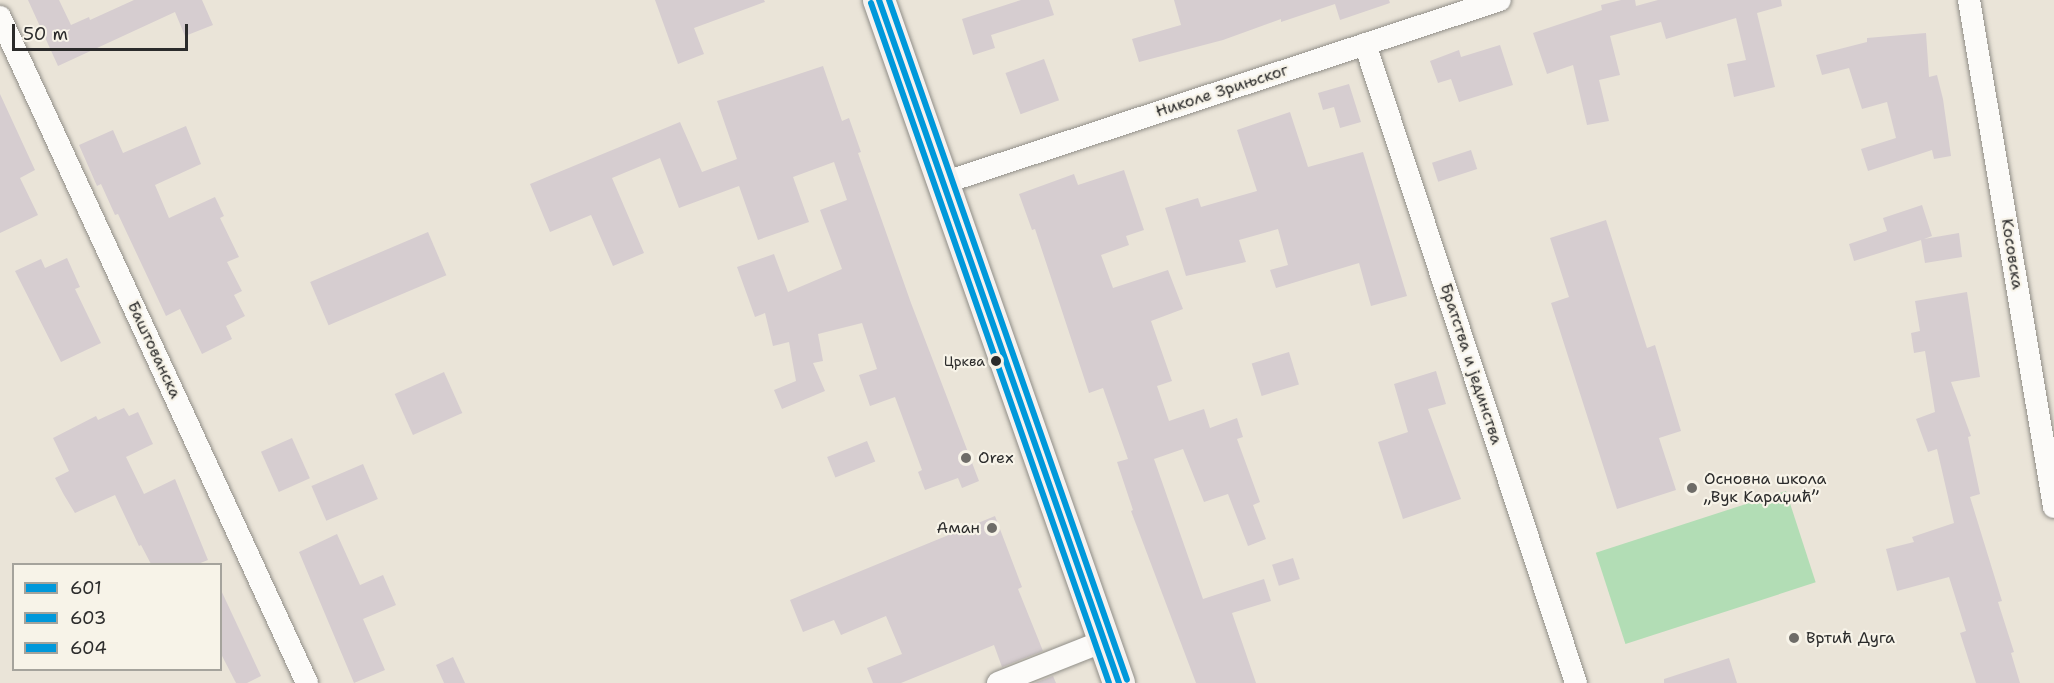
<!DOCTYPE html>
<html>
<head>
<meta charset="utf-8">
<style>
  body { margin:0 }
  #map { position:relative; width:2054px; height:683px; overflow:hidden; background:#eae4d8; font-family:"Shantell Sans",sans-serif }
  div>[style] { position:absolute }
  .green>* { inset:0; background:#b2ddb5; transform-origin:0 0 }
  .building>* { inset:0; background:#d6cdd0; transform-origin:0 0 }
  .roads { filter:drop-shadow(0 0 2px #908e88) drop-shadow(0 0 2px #908e88) }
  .street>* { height:22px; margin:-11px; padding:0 11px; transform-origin:11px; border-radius:11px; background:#fcfbf9 }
  .secondary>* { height:32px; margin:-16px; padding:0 16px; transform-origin:16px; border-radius:16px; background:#f6f2ef }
  .bus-1>* { height:6px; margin:-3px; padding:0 3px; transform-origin:3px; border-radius:3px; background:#0098da }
  .bus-2>* { height:6px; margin:-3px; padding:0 3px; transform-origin:3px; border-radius:3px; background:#0098da }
  .bus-3>* { height:6px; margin:-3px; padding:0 3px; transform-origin:3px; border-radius:3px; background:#0098da }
  .dots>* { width:16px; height:16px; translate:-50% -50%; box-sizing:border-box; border:3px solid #f7f3e8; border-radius:50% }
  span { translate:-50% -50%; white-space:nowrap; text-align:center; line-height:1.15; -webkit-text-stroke:4.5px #f7f3e8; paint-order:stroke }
  .bus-label { font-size:14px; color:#2b2b2b }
  .right { translate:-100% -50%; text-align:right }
  .street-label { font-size:16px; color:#2b2b2b }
  .poi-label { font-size:16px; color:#2b2b2b }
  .left { translate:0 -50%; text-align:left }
  .legend { position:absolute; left:12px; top:563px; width:210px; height:108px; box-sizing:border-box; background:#f7f3e8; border:2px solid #a5a39c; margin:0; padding:8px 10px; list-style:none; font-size:18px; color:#2b2b2b }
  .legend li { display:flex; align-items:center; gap:12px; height:30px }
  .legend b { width:30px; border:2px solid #a5a39c }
  .scale { position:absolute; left:12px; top:24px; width:176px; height:27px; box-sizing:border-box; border:3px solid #2b2b2b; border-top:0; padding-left:8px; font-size:18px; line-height:21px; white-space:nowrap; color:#2b2b2b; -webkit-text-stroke:4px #f7f3e8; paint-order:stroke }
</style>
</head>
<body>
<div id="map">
  <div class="green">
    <i style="left:1786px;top:491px;width:96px;height:200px;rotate:72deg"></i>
  </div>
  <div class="building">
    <i style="clip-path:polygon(28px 0,59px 0,71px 25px,89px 17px,90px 20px,134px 0,202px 0,213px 25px,185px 36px,175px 12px,58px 66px)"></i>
    <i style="clip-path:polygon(655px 0,764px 0,765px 2px,694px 28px,704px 54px,678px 64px)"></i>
    <i style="clip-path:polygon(1021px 0,1049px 0,1054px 15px,991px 35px,995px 48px,973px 55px,962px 19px)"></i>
    <i style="clip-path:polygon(1174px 0,1389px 0,1390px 3px,1340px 20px,1335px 4px,1281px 22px,1281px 19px,1223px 40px,1139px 62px,1132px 39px,1181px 25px)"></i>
    <i style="clip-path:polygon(1621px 0,1635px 0,1636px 6px,1658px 0,1781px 0,1782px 6px,1757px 13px,1775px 87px,1734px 97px,1727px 64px,1746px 60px,1736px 18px,1666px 39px,1661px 22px,1610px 36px,1620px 75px,1599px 80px,1609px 121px,1587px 125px,1573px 65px,1547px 74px,1533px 33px,1602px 10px,1601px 5px)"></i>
    <i style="clip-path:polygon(1926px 33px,1929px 77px,1937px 75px,1943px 99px,1951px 156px,1934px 159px,1932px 150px,1868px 171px,1861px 149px,1896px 138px,1887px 102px,1862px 109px,1849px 68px,1822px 75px,1816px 55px,1867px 42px,1867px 38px)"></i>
    <i style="clip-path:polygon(1500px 45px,1513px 85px,1459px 102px,1451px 79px,1438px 83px,1430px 61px,1459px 50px,1461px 57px)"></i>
    <i style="left:1044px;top:59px;width:44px;height:41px;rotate:70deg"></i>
    <i style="clip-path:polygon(823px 66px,842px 121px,849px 118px,861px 152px,858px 153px,911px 303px,979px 481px,962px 488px,958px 478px,925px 490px,918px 472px,922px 470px,895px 397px,870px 406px,859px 375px,877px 369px,862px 323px,818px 334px,823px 361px,813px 363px,825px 391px,782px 409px,774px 390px,796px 381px,789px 342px,773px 346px,765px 313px,755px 317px,737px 267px,774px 254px,788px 292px,842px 269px,820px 210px,847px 200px,834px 162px,793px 177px,809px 222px,758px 240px,739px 186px,679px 208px,660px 158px,612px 178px,644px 253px,613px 266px,591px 215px,550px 232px,530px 184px,680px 122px,702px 172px,737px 159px,717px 101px)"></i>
    <i style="clip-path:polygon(1349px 84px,1361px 122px,1340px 128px,1334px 107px,1323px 110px,1318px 93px)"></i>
    <i style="clip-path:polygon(0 94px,35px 170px,20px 178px,38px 215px,0 233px)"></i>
    <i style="clip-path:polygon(1290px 112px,1308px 167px,1363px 152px,1407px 296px,1371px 306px,1359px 263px,1276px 288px,1270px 270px,1288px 265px,1278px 229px,1239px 240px,1246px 262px,1186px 276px,1165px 208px,1198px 198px,1201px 207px,1257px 191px,1237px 130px)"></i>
    <i style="clip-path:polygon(186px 126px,201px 164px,155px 185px,169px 218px,215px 197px,224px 216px,220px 218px,239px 257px,227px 262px,242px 291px,234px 295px,245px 316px,226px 326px,232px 339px,202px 354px,180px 309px,166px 316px,118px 214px,115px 215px,101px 184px,97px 186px,79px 145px,113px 130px,123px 153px)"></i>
    <i style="left:1471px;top:150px;width:20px;height:41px;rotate:72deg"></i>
    <i style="clip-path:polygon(1124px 170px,1144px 230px,1126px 236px,1129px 245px,1101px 255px,1113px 288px,1168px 270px,1183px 309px,1151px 321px,1172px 381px,1157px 386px,1169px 421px,1204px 409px,1210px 428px,1237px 418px,1243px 437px,1237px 439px,1260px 502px,1253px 505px,1266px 539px,1248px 546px,1228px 494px,1204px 502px,1183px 449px,1154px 459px,1203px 599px,1264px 579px,1271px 601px,1232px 613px,1256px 683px,1196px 683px,1131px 511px,1133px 510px,1117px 462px,1128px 459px,1103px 388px,1089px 393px,1035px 229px,1032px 230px,1019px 194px,1074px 174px,1078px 185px)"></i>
    <i style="clip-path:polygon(1922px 205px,1932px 236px,1924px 239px,1959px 233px,1962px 257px,1925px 263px,1921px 240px,1854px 261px,1849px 244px,1887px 231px,1883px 218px)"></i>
    <i style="clip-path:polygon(1606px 220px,1647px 348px,1655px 345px,1681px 431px,1659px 438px,1676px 490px,1617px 509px,1551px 303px,1569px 297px,1550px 238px)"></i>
    <i style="left:428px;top:232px;width:47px;height:128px;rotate:67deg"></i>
    <i style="clip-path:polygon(67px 258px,80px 287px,75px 289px,101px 343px,61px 362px,15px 271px,41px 259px,45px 268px)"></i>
    <i style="clip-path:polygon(1967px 292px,1980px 377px,1951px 382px,1971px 436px,1968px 437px,1980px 494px,1970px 497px,2002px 601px,1998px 602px,2014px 652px,2011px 653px,2020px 683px,1976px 683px,1960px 633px,1966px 631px,1949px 577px,1897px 591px,1886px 549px,1914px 542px,1912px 537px,1954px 523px,1937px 449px,1928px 452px,1916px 419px,1935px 412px,1925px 351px,1914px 353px,1911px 333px,1920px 331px,1915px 301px)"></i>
    <i style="left:1289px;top:352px;width:34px;height:39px;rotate:73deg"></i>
    <i style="clip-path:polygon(1436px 371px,1446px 404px,1428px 409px,1461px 499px,1403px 519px,1378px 442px,1408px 432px,1394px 384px)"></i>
    <i style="left:444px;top:372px;width:45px;height:54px;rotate:66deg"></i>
    <i style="clip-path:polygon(124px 408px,129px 416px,138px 412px,153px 444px,126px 457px,144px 494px,175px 479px,208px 560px,198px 564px,151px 564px,141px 545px,139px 546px,115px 495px,75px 513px,64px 495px,55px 478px,69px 471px,53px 438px,96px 416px,98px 420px)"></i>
    <i style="left:292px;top:438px;width:44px;height:34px;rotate:66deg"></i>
    <i style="left:867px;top:441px;width:22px;height:43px;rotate:68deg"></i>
    <i style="left:363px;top:464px;width:38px;height:56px;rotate:67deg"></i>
    <i style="clip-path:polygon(995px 516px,1022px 587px,1018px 589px,1043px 651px,1002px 667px,994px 645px,901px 683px,873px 683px,867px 668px,902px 654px,886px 616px,841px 635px,834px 620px,803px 632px,790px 600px)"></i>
    <i style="clip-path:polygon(337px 534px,360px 585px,383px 575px,396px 605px,363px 619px,385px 670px,354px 683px,299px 552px)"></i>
    <i style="left:1293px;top:558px;width:22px;height:22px;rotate:72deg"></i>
    <i style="clip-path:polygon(220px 588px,261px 676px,247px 683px,236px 683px,220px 652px)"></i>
    <i style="clip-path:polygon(453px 657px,465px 683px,444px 683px,436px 665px)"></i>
    <i style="clip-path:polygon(1729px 658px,1737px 683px,1664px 683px,1664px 679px)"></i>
    <i style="clip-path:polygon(1053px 676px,1056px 683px,1035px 683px)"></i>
  </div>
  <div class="roads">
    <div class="street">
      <i style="left:1969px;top:0;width:514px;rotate:80.48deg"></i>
      <i style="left:0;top:17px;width:733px;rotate:65.25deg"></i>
      <i style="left:1365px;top:44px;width:673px;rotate:71.73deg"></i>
      <i style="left:943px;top:183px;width:586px;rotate:-18.19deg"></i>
      <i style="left:998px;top:683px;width:114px;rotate:-21.6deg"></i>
    </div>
    <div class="secondary">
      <i style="left:879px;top:0;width:724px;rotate:70.64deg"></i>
    </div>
  </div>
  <div class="bus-1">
    <i style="left:879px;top:0;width:724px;rotate:70.64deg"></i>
  </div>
  <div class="bus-2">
    <i style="left:871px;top:3px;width:720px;rotate:70.71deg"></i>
  </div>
  <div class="bus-3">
    <i style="left:889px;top:0;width:720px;rotate:70.71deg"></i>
  </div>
  <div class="dots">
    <i style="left:996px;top:361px;background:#2b2b2b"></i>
    <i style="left:966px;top:458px;background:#6e6c68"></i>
    <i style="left:1692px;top:488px;background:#6e6c68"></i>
    <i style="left:992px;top:528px;background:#6e6c68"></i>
    <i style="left:1794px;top:638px;background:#6e6c68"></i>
  </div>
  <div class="bus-label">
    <span class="right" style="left:985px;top:361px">Црква</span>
  </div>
  <div class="street-label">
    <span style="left:1222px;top:91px;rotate:-18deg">Николе Зрињског</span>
    <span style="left:2012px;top:254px;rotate:81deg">Косовска</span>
    <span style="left:154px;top:350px;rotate:65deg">Баштованска</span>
    <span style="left:1471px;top:364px;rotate:72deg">Братства и јединства</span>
  </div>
  <div class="poi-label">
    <span class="left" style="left:978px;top:458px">Orex</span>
    <span class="left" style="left:1704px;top:488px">Основна школа<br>„Вук Караџић”</span>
    <span class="right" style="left:980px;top:528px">Аман</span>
    <span class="left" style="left:1806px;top:638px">Вртић Дуга</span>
  </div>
  <ul class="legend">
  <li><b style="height:8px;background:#0098da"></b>601</li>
  <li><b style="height:8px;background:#0098da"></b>603</li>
  <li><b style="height:8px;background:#0098da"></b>604</li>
  </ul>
  <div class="scale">50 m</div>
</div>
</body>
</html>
